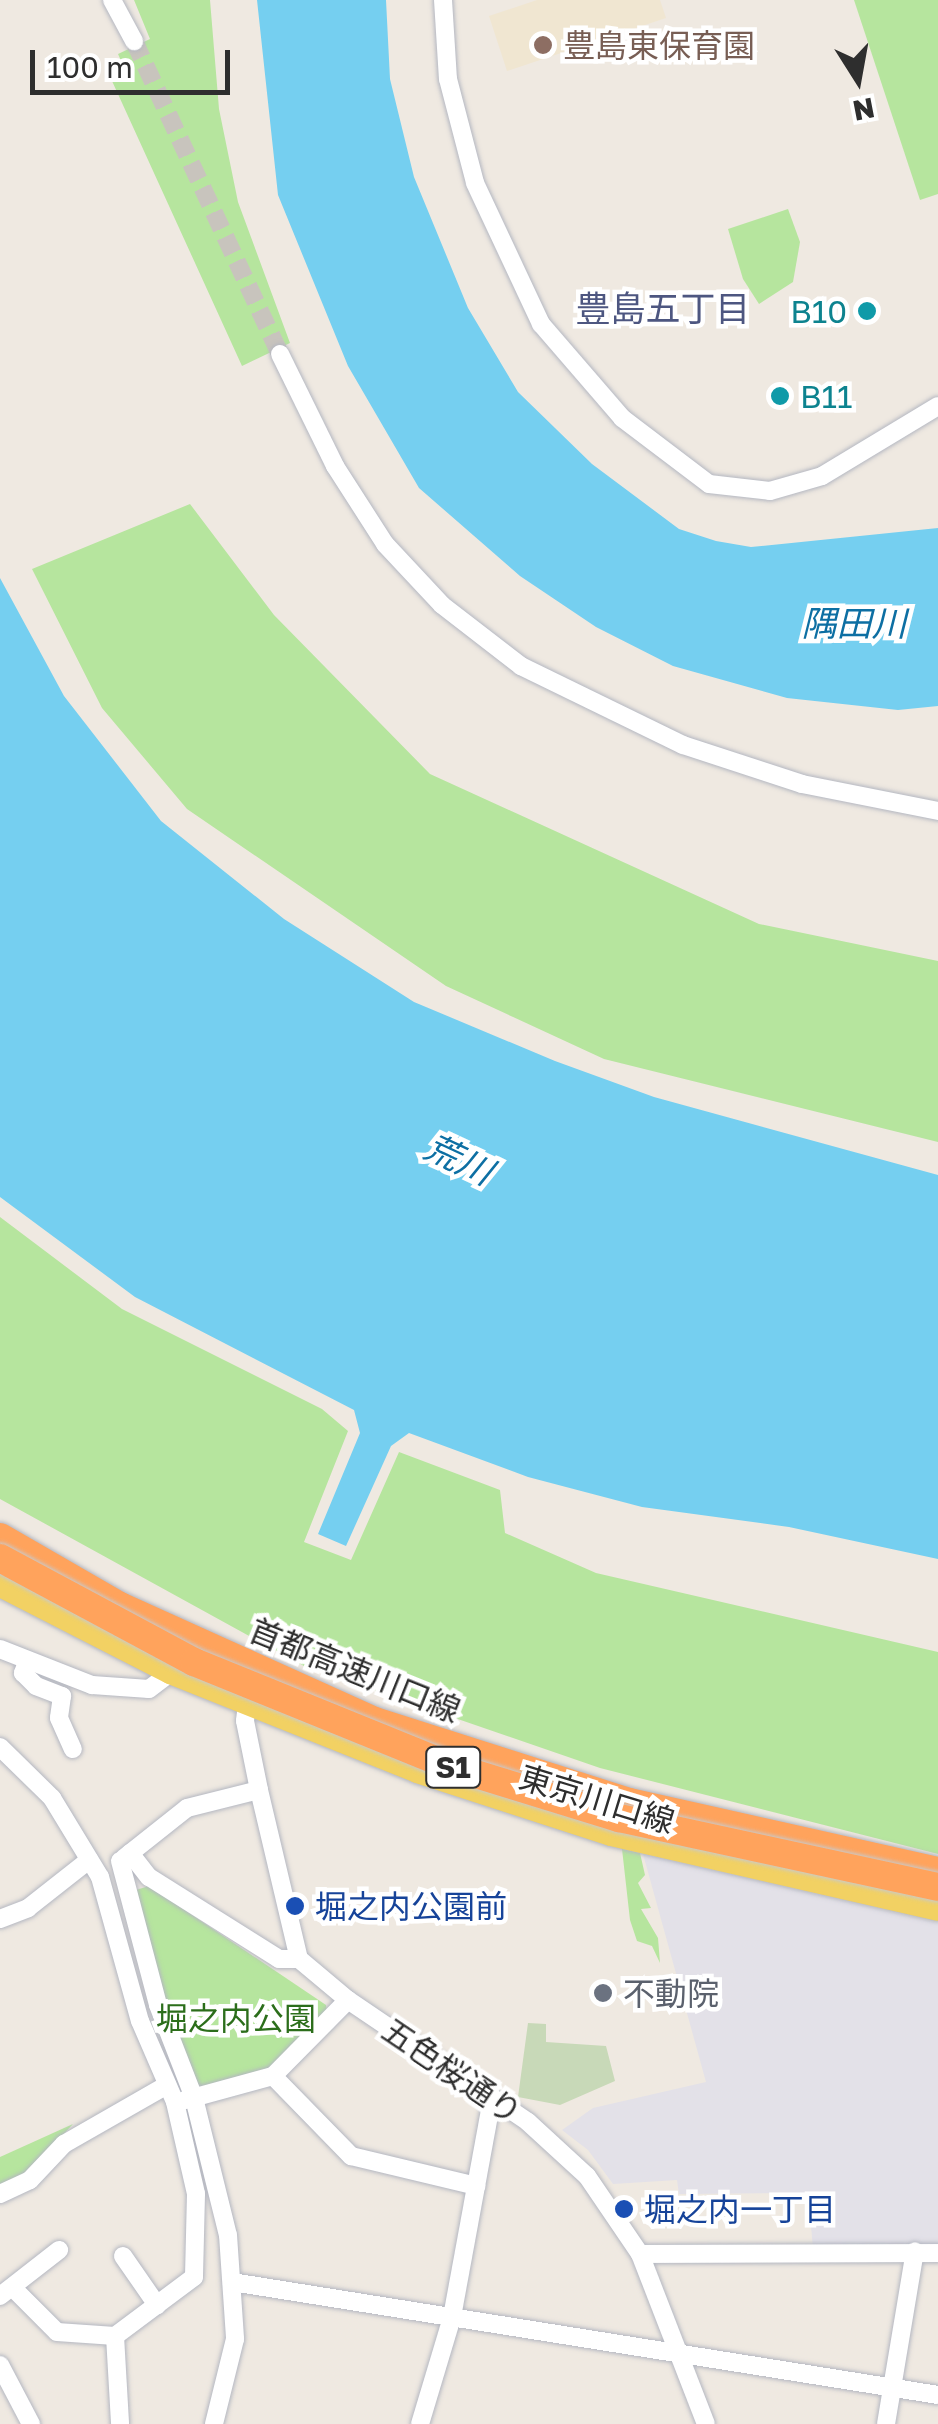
<!DOCTYPE html>
<html>
<head>
<meta charset="utf-8">
<style>
  body { margin:0 }
  #map { position:relative; width:938px; height:2424px; overflow:hidden; background:#efe9e1; font-family:"Golos Text","Noto Sans JP",sans-serif }
  div>[style] { position:absolute }
  .industrial>* { inset:0; background:#e3e1e8 }
  .education>* { inset:0; background:#f0e6d1 }
  .green>* { inset:0; background:#b6e59e }
  .cemetery>* { inset:0; background:#c8d9b8 }
  .water>* { inset:0; background:#75cff0 }
  .minor-tunnel>* { height:18px; margin-top:-9px; transform-origin:0; background:repeating-linear-gradient(90deg,#c8c4bd 0 18px,transparent 0 27px) }
  .roads { filter:drop-shadow(0 0 2px #b4b7c1) drop-shadow(0 0 2px #b4b7c1) }
  .minor>* { height:18px; margin:-9px; padding:0 9px; transform-origin:9px; border-radius:9px; background:#fff }
  .major>* { height:22px; margin:-11px; padding:0 11px; transform-origin:11px; border-radius:11px; background:#f2d163 }
  .highway>* { height:28px; margin:-14px; padding:0 14px; transform-origin:14px; border-radius:14px; background:#ffa35c }
  .bridges { filter:drop-shadow(0 0 2px #c9c9c9) drop-shadow(0 0 2px #c9c9c9) }
  .highway-bridge>* { height:28px; margin:-14px; padding:0 14px; transform-origin:14px; border-radius:14px; background:#ffa35c }
  .dots>* { width:28px; height:28px; translate:-50% -50%; box-sizing:border-box; border:5px solid #fff; border-radius:50% }
  span { translate:-50% -50%; white-space:nowrap; text-align:center; line-height:1.15; -webkit-text-stroke:9px #fff; paint-order:stroke }
  .shield-label span { padding:2px 8px; background:#fff; border:2px solid; border-radius:8px; -webkit-text-stroke-width:0 }
  .shield-label { font-size:30px; color:#2e2e2e; font-weight:700 }
  .education-label { font-size:32px; color:#785e54 }
  .left { translate:0 -50%; text-align:left }
  .culture-label { font-size:32px; color:#0d838f }
  .right { translate:-100% -50%; text-align:right }
  .street-label { font-size:32px; color:#2e2e2e }
  .transit-label { font-size:32px; color:#164399 }
  .worship-label { font-size:32px; color:#5b616d }
  .park-label { font-size:32px; color:#2c6e1b }
  .neighbourhood-label { font-size:35px; color:#4d5680 }
  .water-label { font-size:35px; color:#0d6fa3; font-style:italic }
  .north { position:absolute; left:808px; top:30px; width:100px; height:100px; -webkit-text-stroke:8px #fff; paint-order:stroke; rotate:169deg; font-size:28px; font-weight:700; line-height:40px; text-align:center; color:#2e2e2e }
  .north::after { content:''; display:block; margin:auto; width:35px; height:45px; background:#2e2e2e; clip-path:polygon(50% 0,100% 100%,50% 72%,0 100%) }
  .scale { position:absolute; left:30px; top:50px; width:200px; height:45px; box-sizing:border-box; border:5px solid #2e2e2e; border-top:0; padding-left:12px; font-size:30px; line-height:35px; white-space:nowrap; color:#2e2e2e; -webkit-text-stroke:8px #fff; paint-order:stroke }
</style>
</head>
<body>
<div id="map">
  <div class="industrial">
    <i style="clip-path:polygon(643px 1854px,938px 1923px,938px 2246px,813px 2248px,808px 2193px,679px 2194px,677px 2180px,613px 2184px,588px 2150px,562px 2130px,593px 2108px,706px 2082px)"></i>
  </div>
  <div class="education">
    <i style="clip-path:polygon(537px 0,660px 0,666px 18px,507px 71px,489px 16px)"></i>
  </div>
  <div class="green">
    <i style="clip-path:polygon(134px 0,210px 0,219px 109px,238px 202px,290px 343px,242px 366px,107px 70px,122px 63px,118px 54px,150px 39px)"></i>
    <i style="clip-path:polygon(854px 0,938px 0,938px 194px,920px 200px)"></i>
    <i style="clip-path:polygon(708px 27px,720px 34px,721px 52px,697px 60px,700px 31px)"></i>
    <i style="clip-path:polygon(788px 209px,800px 242px,793px 282px,759px 304px,743px 279px,728px 229px)"></i>
    <i style="clip-path:polygon(190px 504px,274px 615px,430px 774px,759px 924px,938px 961px,938px 1142px,604px 1059px,446px 986px,187px 809px,102px 708px,32px 569px)"></i>
    <i style="clip-path:polygon(0 1217px,122px 1309px,322px 1409px,348px 1431px,304px 1542px,351px 1560px,399px 1452px,500px 1490px,505px 1533px,596px 1573px,938px 1652px,938px 1854px,600px 1768px,304px 1666px,0 1499px)"></i>
    <i style="clip-path:polygon(622px 1849px,640px 1853px,645px 1875px,638px 1883px,651px 1908px,641px 1909px,658px 1938px,660px 1963px,652px 1946px,637px 1941px,630px 1920px)"></i>
    <i style="clip-path:polygon(149px 1886px,326px 2005px,327px 2013px,269px 2072px,202px 2090px,196px 2085px,168px 2012px,136px 1890px)"></i>
    <i style="clip-path:polygon(73px 2124px,27px 2174px,0 2187px,0 2157px)"></i>
  </div>
  <div class="cemetery">
    <i style="clip-path:polygon(528px 2023px,546px 2024px,546px 2042px,606px 2046px,615px 2081px,560px 2105px,518px 2097px)"></i>
  </div>
  <div class="water">
    <i style="clip-path:polygon(257px 0,386px 0,390px 79px,414px 177px,468px 308px,518px 392px,592px 464px,679px 529px,716px 541px,751px 547px,938px 528px,938px 706px,898px 710px,787px 698px,673px 666px,596px 627px,520px 576px,419px 488px,348px 366px,278px 195px)"></i>
    <i style="clip-path:polygon(0 578px,64px 696px,161px 821px,284px 919px,414px 1002px,555px 1061px,654px 1097px,938px 1175px,938px 1559px,789px 1527px,642px 1507px,528px 1477px,409px 1433px,391px 1446px,346px 1546px,318px 1534px,360px 1433px,354px 1410px,135px 1297px,0 1197px)"></i>
  </div>
  <div class="minor-tunnel">
    <i style="left:134px;top:41px;width:345px;rotate:65deg"></i>
  </div>
  <div class="roads">
    <div class="minor">
      <i style="left:112px;top:0;width:47px;rotate:61.8deg"></i>
      <i style="left:443px;top:0;width:79px;rotate:86.4deg"></i>
      <i style="left:448px;top:79px;width:107px;rotate:75.4deg"></i>
      <i style="left:475px;top:183px;width:156px;rotate:64.9deg"></i>
      <i style="left:541px;top:324px;width:124px;rotate:49.2deg"></i>
      <i style="left:622px;top:418px;width:109px;rotate:37.2deg"></i>
      <i style="left:709px;top:484px;width:61px;rotate:6.5deg"></i>
      <i style="left:770px;top:491px;width:54px;rotate:-16.1deg"></i>
      <i style="left:822px;top:476px;width:135px;rotate:-31.1deg"></i>
      <i style="left:280px;top:354px;width:125px;rotate:63.8deg"></i>
      <i style="left:335px;top:466px;width:93px;rotate:57.3deg"></i>
      <i style="left:385px;top:544px;width:83px;rotate:46.9deg"></i>
      <i style="left:442px;top:605px;width:100px;rotate:37.7deg"></i>
      <i style="left:521px;top:666px;width:180px;rotate:26deg"></i>
      <i style="left:683px;top:745px;width:125px;rotate:18.1deg"></i>
      <i style="left:802px;top:784px;width:139px;rotate:11.2deg"></i>
      <i style="left:0;top:1649px;width:99px;rotate:21.4deg"></i>
      <i style="left:92px;top:1685px;width:57px;rotate:4deg"></i>
      <i style="left:149px;top:1689px;width:26px;rotate:-37deg"></i>
      <i style="left:27px;top:1662px;width:12px;rotate:110deg"></i>
      <i style="left:23px;top:1673px;width:18px;rotate:45deg"></i>
      <i style="left:36px;top:1686px;width:28px;rotate:21deg"></i>
      <i style="left:62px;top:1696px;width:22px;rotate:98deg"></i>
      <i style="left:59px;top:1718px;width:34px;rotate:66deg"></i>
      <i style="left:248px;top:1696px;width:25px;rotate:97deg"></i>
      <i style="left:245px;top:1721px;width:70px;rotate:78.5deg"></i>
      <i style="left:259px;top:1790px;width:174px;rotate:76.7deg"></i>
      <i style="left:299px;top:1959px;width:64px;rotate:39.9deg"></i>
      <i style="left:348px;top:2000px;width:217px;rotate:34.1deg"></i>
      <i style="left:528px;top:2122px;width:80px;rotate:42.5deg"></i>
      <i style="left:587px;top:2176px;width:94px;rotate:55.8deg"></i>
      <i style="left:640px;top:2254px;width:182px;rotate:68.8deg"></i>
      <i style="left:0;top:1747px;width:73px;rotate:44.4deg"></i>
      <i style="left:52px;top:1798px;width:92px;rotate:58.7deg"></i>
      <i style="left:100px;top:1877px;width:149px;rotate:74.5deg"></i>
      <i style="left:140px;top:2021px;width:88px;rotate:66.6deg"></i>
      <i style="left:175px;top:2102px;width:94px;rotate:77.1deg"></i>
      <i style="left:196px;top:2194px;width:83px;rotate:91.4deg"></i>
      <i style="left:194px;top:2277px;width:99px;rotate:143.2deg"></i>
      <i style="left:115px;top:2336px;width:88px;rotate:86.7deg"></i>
      <i style="left:130px;top:1853px;width:31px;rotate:52deg"></i>
      <i style="left:149px;top:1877px;width:154px;rotate:32.2deg"></i>
      <i style="left:279px;top:1959px;width:20px"></i>
      <i style="left:124px;top:1858px;width:80px;rotate:-38.4deg"></i>
      <i style="left:187px;top:1808px;width:74px;rotate:-14deg"></i>
      <i style="left:120px;top:1861px;width:149px;rotate:75.2deg"></i>
      <i style="left:158px;top:2005px;width:100px;rotate:68.8deg"></i>
      <i style="left:194px;top:2098px;width:141px;rotate:76.1deg"></i>
      <i style="left:228px;top:2235px;width:104px;rotate:86.1deg"></i>
      <i style="left:235px;top:2339px;width:88px;rotate:103.9deg"></i>
      <i style="left:0;top:1919px;width:30px;rotate:-21deg"></i>
      <i style="left:28px;top:1908px;width:78px;rotate:-38.2deg"></i>
      <i style="left:273px;top:2076px;width:112px;rotate:45.7deg"></i>
      <i style="left:351px;top:2156px;width:129px;rotate:13.5deg"></i>
      <i style="left:185px;top:2100px;width:91px;rotate:-15.3deg"></i>
      <i style="left:273px;top:2076px;width:107px;rotate:-45.4deg"></i>
      <i style="left:0;top:2194px;width:33px;rotate:-25deg"></i>
      <i style="left:30px;top:2180px;width:50px;rotate:-46.6deg"></i>
      <i style="left:64px;top:2144px;width:119px;rotate:-29.8deg"></i>
      <i style="left:640px;top:2254px;width:298px;rotate:-0.2deg"></i>
      <i style="left:123px;top:2256px;width:60px;rotate:55.2deg"></i>
      <i style="left:232px;top:2282px;width:715px;rotate:9.09deg"></i>
      <i style="left:13px;top:2288px;width:62px;rotate:45deg"></i>
      <i style="left:57px;top:2332px;width:58px;rotate:3.9deg"></i>
      <i style="left:0;top:2296px;width:75px;rotate:-37.9deg"></i>
      <i style="left:0;top:2365px;width:67px;rotate:62.3deg"></i>
      <i style="left:420px;top:2424px;width:112px;rotate:-73.3deg"></i>
      <i style="left:452px;top:2317px;width:223px;rotate:-79.6deg"></i>
      <i style="left:886px;top:2424px;width:175px;rotate:-80.5deg"></i>
    </div>
    <div class="major">
      <i style="left:0;top:1586px;width:191px;rotate:27.1deg"></i>
      <i style="left:170px;top:1673px;width:266px;rotate:21.8deg"></i>
      <i style="left:417px;top:1772px;width:204px;rotate:18deg"></i>
      <i style="left:611px;top:1835px;width:335px;rotate:12.9deg"></i>
    </div>
    <div class="highway">
      <i style="left:0;top:1537px;width:138px;rotate:29.9deg"></i>
      <i style="left:120px;top:1606px;width:280px;rotate:24.3deg"></i>
      <i style="left:375px;top:1721px;width:267px;rotate:17.7deg"></i>
      <i style="left:629px;top:1802px;width:317px;rotate:12.6deg"></i>
    </div>
  </div>
  <div class="bridges">
    <div class="highway-bridge">
      <i style="left:0;top:1558px;width:220px;rotate:28.2deg"></i>
      <i style="left:194px;top:1662px;width:279px;rotate:22.1deg"></i>
      <i style="left:453px;top:1767px;width:174px;rotate:17.1deg"></i>
      <i style="left:619px;top:1818px;width:326px;rotate:12.2deg"></i>
    </div>
  </div>
  <div class="dots">
    <i style="left:543px;top:45px;background:#8d6e63"></i>
    <i style="left:867px;top:311px;background:#0f9aa8"></i>
    <i style="left:780px;top:396px;background:#0f9aa8"></i>
    <i style="left:295px;top:1906px;background:#1a4fb4"></i>
    <i style="left:603px;top:1993px;background:#6b7280"></i>
    <i style="left:624px;top:2209px;background:#1a4fb4"></i>
  </div>
  <div class="shield-label">
    <span style="left:453px;top:1767px">S1</span>
  </div>
  <div class="education-label">
    <span class="left" style="left:563px;top:45px">豊島東保育園</span>
  </div>
  <div class="culture-label">
    <span class="right" style="left:847px;top:311px">B10</span>
    <span class="left" style="left:800px;top:396px">B11</span>
  </div>
  <div class="street-label">
    <span style="left:355px;top:1670px;rotate:22deg">首都高速川口線</span>
    <span style="left:597px;top:1799px;rotate:17deg">東京川口線</span>
    <span style="left:452px;top:2071px;rotate:34deg">五色桜通り</span>
  </div>
  <div class="transit-label">
    <span class="left" style="left:315px;top:1906px">堀之内公園前</span>
    <span class="left" style="left:644px;top:2209px">堀之内一丁目</span>
  </div>
  <div class="worship-label">
    <span class="left" style="left:623px;top:1993px">不動院</span>
  </div>
  <div class="park-label">
    <span style="left:236px;top:2018px">堀之内公園</span>
  </div>
  <div class="neighbourhood-label">
    <span style="left:663px;top:308px">豊島五丁目</span>
  </div>
  <div class="water-label">
    <span style="left:854px;top:623px">隅田川</span>
    <span style="left:459px;top:1159px;rotate:25deg">荒川</span>
  </div>
  <div class="north">N</div>
  <div class="scale">100 m</div>
</div>
</body>
</html>
